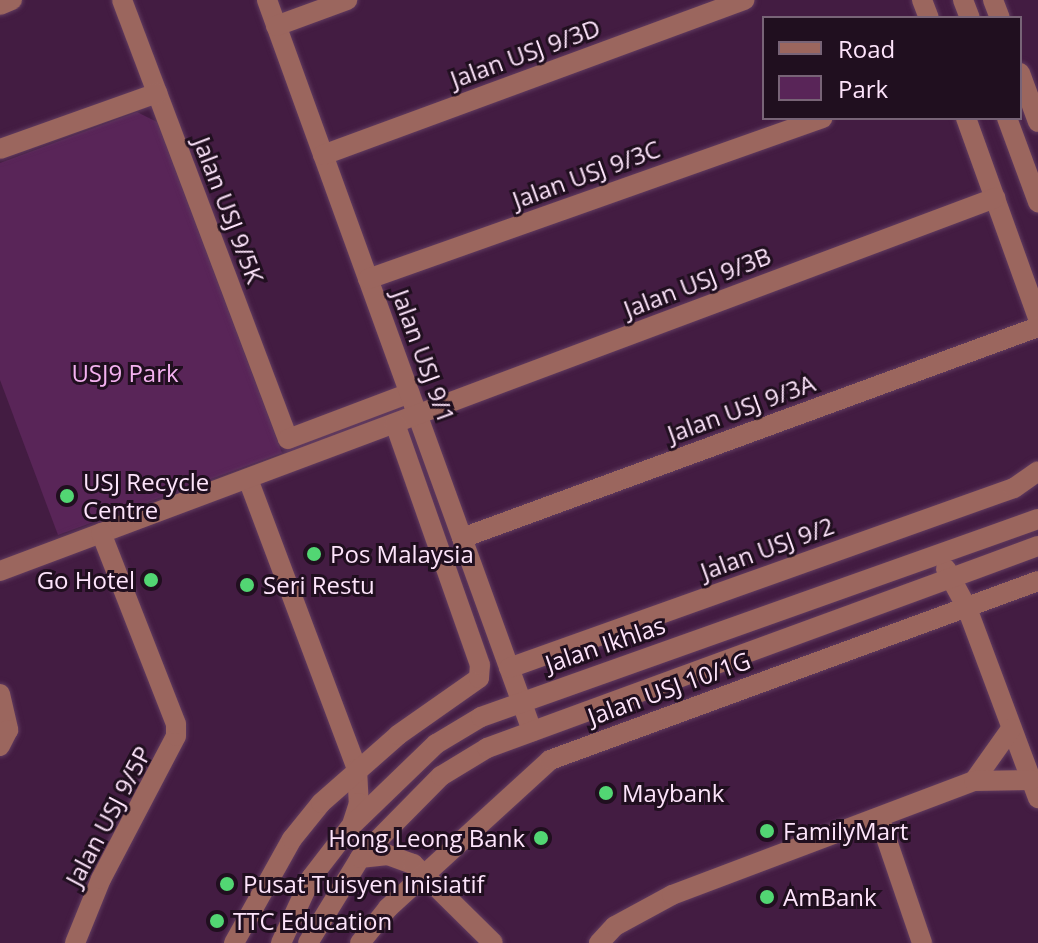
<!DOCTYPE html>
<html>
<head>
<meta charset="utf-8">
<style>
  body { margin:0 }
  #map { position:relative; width:1038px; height:943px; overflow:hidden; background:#431c42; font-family:"Open Sans",sans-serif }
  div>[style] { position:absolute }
  .green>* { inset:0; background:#592558 }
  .roads { filter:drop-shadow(0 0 2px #613c60) drop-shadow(0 0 2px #613c60) }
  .minor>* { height:20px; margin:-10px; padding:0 10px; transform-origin:10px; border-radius:10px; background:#9b665e }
  .dots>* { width:22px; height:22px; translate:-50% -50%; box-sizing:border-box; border:4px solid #200f1f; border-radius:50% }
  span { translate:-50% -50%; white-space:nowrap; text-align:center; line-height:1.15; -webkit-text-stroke:6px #200f1f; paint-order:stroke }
  .street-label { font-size:24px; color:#fde4fb }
  .park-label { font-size:24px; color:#f4b2f0 }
  .poi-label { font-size:24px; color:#fde4fb }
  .left { translate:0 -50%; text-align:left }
  .right { translate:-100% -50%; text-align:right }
  .legend { position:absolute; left:762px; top:16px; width:260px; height:104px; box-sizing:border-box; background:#200f1f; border:2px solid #786477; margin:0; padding:10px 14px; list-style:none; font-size:24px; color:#fde4fb }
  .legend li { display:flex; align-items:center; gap:16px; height:40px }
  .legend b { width:40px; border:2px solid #786477 }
</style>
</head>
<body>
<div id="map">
  <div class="green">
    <i style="clip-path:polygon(137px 112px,157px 122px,282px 453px,58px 535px,0 380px,0 163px)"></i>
  </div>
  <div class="roads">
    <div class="minor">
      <i style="left:122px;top:0;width:469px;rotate:69.3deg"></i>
      <i style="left:288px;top:439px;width:130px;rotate:-20.7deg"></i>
      <i style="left:267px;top:0;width:778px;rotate:70.07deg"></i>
      <i style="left:922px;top:0;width:19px;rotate:69deg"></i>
      <i style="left:963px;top:0;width:19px;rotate:69deg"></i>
      <i style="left:993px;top:0;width:19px;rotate:69deg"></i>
      <i style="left:0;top:5px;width:13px;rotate:-23deg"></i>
      <i style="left:276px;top:26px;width:76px;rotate:-20.1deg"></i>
      <i style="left:1020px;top:73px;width:52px;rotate:69.8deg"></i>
      <i style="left:966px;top:118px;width:213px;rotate:70.2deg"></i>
      <i style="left:1007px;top:118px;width:90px;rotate:69.7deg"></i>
      <i style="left:0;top:149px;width:167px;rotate:-19.6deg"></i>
      <i style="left:323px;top:155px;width:449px;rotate:-20.2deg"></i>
      <i style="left:368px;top:279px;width:482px;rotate:-19.5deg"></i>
      <i style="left:248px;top:479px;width:310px;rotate:69.4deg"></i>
      <i style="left:357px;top:769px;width:34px;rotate:87deg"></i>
      <i style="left:359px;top:803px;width:20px;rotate:108deg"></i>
      <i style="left:462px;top:538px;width:613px;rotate:-20.12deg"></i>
      <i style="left:946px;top:569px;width:44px;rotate:61.7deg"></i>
      <i style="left:967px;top:608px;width:203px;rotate:69.5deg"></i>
      <i style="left:0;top:571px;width:1063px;rotate:-20.55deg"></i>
      <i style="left:509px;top:668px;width:536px;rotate:-19.62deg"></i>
      <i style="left:1014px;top:488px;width:29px;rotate:-35deg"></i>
      <i style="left:0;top:694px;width:37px;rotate:77deg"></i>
      <i style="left:8px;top:730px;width:18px;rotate:117deg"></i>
      <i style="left:974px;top:781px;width:64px;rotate:-54.6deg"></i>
      <i style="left:880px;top:820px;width:130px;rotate:71.1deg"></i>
      <i style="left:360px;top:858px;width:28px;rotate:-6deg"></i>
      <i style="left:388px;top:855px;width:27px;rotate:20deg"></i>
      <i style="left:413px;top:864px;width:112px;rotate:44.6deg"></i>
      <i style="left:75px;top:943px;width:69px;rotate:-67.9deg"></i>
      <i style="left:101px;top:879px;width:161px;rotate:-62.3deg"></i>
      <i style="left:176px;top:736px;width:12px;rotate:-90deg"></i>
      <i style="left:176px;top:724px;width:205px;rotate:-111.4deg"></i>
      <i style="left:234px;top:943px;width:119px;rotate:-60.9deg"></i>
      <i style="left:292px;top:839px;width:46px;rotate:-51.1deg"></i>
      <i style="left:321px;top:803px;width:103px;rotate:-41.4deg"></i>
      <i style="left:398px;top:735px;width:99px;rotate:-35.1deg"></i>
      <i style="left:479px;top:678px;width:13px;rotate:-86deg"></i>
      <i style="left:480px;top:665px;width:256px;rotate:-109.4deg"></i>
      <i style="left:281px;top:943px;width:72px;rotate:-65.2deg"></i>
      <i style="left:311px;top:878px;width:67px;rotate:-52.3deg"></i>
      <i style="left:352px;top:825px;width:117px;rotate:-44deg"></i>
      <i style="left:436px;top:744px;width:52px;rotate:-31deg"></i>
      <i style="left:481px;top:717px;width:591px;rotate:-19.57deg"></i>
      <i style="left:308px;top:943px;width:100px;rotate:-58.5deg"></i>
      <i style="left:360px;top:858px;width:115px;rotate:-45.4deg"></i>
      <i style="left:441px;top:776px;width:54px;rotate:-31.3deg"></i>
      <i style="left:487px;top:748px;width:587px;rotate:-20.13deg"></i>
      <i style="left:360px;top:943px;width:45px;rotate:-51.3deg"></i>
      <i style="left:388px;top:908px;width:219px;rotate:-42.4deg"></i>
      <i style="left:550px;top:760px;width:520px;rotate:-20.14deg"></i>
      <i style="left:599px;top:943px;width:23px;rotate:-47deg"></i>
      <i style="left:615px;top:926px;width:65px;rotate:-28.5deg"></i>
      <i style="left:672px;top:895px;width:323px;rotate:-20.7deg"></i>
      <i style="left:974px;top:781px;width:57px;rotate:-1deg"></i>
    </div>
  </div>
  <div class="dots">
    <i style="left:67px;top:496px;background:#52d673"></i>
    <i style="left:314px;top:554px;background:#52d673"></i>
    <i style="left:151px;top:580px;background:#52d673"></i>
    <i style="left:247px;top:585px;background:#52d673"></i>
    <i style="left:606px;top:793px;background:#52d673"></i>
    <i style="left:767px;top:831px;background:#52d673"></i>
    <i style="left:541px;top:838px;background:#52d673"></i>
    <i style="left:227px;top:884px;background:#52d673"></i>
    <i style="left:767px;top:897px;background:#52d673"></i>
    <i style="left:217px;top:921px;background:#52d673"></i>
  </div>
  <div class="street-label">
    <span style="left:525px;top:53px;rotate:-20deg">Jalan USJ 9/3D</span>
    <span style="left:586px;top:174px;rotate:-20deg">Jalan USJ 9/3C</span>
    <span style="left:229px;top:210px;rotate:69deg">Jalan USJ 9/5K</span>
    <span style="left:697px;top:282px;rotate:-21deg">Jalan USJ 9/3B</span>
    <span style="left:424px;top:356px;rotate:70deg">Jalan USJ 9/1</span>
    <span style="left:741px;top:408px;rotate:-20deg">Jalan USJ 9/3A</span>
    <span style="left:767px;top:548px;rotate:-20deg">Jalan USJ 9/2</span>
    <span style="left:605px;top:644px;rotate:-19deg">Jalan Ikhlas</span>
    <span style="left:669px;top:688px;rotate:-20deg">Jalan USJ 10/1G</span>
    <span style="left:108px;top:816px;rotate:-62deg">Jalan USJ 9/5P</span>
  </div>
  <div class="park-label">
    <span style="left:125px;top:373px">USJ9 Park</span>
  </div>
  <div class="poi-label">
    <span class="left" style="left:83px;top:496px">USJ Recycle<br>Centre</span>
    <span class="left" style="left:330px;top:554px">Pos Malaysia</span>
    <span class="right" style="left:135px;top:580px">Go Hotel</span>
    <span class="left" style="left:263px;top:585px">Seri Restu</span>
    <span class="left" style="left:622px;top:793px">Maybank</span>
    <span class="left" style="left:783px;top:831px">FamilyMart</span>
    <span class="right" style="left:525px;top:838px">Hong Leong Bank</span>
    <span class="left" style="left:243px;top:884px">Pusat Tuisyen Inisiatif</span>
    <span class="left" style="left:783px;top:897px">AmBank</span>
    <span class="left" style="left:233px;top:921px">TTC Education</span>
  </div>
  <ul class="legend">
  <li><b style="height:10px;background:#9b665e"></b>Road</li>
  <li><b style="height:22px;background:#592558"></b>Park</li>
  </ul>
</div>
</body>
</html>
